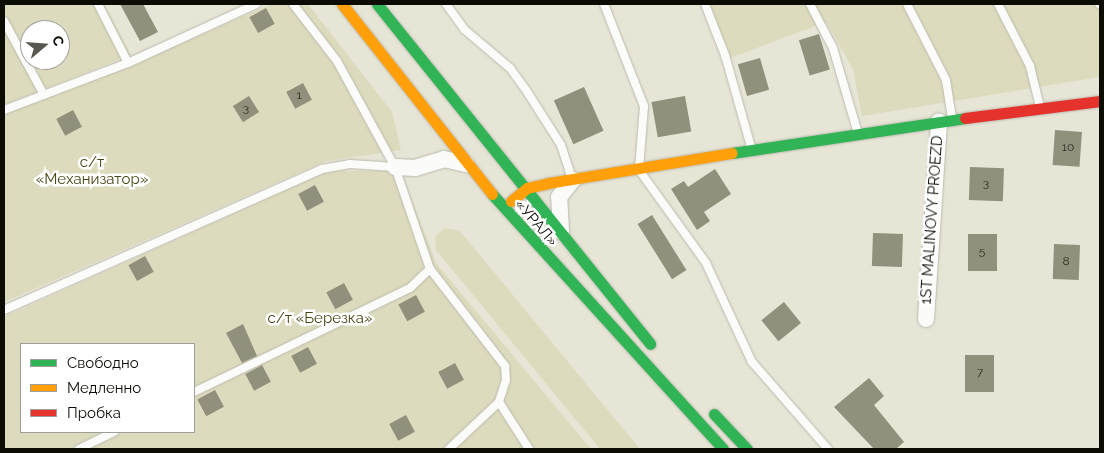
<!DOCTYPE html>
<html>
<head>
<meta charset="utf-8">
<style>
  body { margin:0 }
  #map { position:relative; width:1104px; height:453px; overflow:hidden; background:#e6e5d6; font-family:Raleway,sans-serif }
  div>[style] { position:absolute }
  .green>* { inset:0; background:#dddbbd }
  .building>* { inset:0; background:#91907d; transform-origin:0 0 }
  .roads { filter:drop-shadow(0 0 1px #bcbbaf) drop-shadow(0 0 1px #bcbbaf) }
  .lane>* { height:8px; margin:-4px; padding:0 4px; transform-origin:4px; border-radius:4px; background:#fbfbf9 }
  .street>* { height:16px; margin:-8px; padding:0 8px; transform-origin:8px; border-radius:8px; background:#fbfbf9 }
  .fast>* { height:11px; margin:-5.5px; padding:0 5.5px; transform-origin:5.5px; border-radius:5.5px; background:#30b455 }
  .slow>* { height:11px; margin:-5.5px; padding:0 5.5px; transform-origin:5.5px; border-radius:5.5px; background:#ff9f0a }
  .jam>* { height:11px; margin:-5.5px; padding:0 5.5px; transform-origin:5.5px; border-radius:5.5px; background:#e5322d }
  span { translate:-50% -50%; white-space:nowrap; text-align:center; line-height:1.15; -webkit-text-stroke:5px #fff; paint-order:stroke }
  .number-label { font-size:12px; color:#2e2d22 }
  .number-label span { -webkit-text-stroke-width:0 }
  .park-label { font-size:15px; color:#4a4515 }
  .street-label { font-size:15px; color:#0d0c04 }
  .frame { position:absolute; inset:0; border:5px solid #0d0c04; pointer-events:none }
  .legend { position:absolute; left:20px; top:343px; width:175px; height:90px; box-sizing:border-box; background:#fff; border:1px solid #9e9e9b; margin:0; padding:6px 9px; list-style:none; font-size:15px; color:#0d0c04 }
  .legend li { display:flex; align-items:center; gap:10px; height:25px }
  .legend b { width:25px; border:1px solid #9e9e9b }
  .north { position:absolute; left:20px; top:20px; width:50px; height:50px; box-sizing:border-box; background:#fff; border:1px solid #9e9e9b; border-radius:50%; rotate:72deg; font-size:14px; font-weight:700; line-height:20px; text-align:center; color:#0d0c04 }
  .north::after { content:''; display:block; margin:auto; width:18px; height:22px; background:#59584e; clip-path:polygon(50% 0,100% 100%,50% 72%,0 100%) }
</style>
</head>
<body>
<div id="map">
  <div class="green">
    <i style="clip-path:polygon(evenodd,4px 4px,104px 4px,131px 55px,4px 105px,4px 4px,30px 30px,60px 30px,60px 60px,30px 60px,30px 30px)"></i>
    <i style="clip-path:polygon(272px 4px,308px 4px,392px 112px,401px 150px,326px 161px,4px 302px,4px 114px,127px 67px)"></i>
    <i style="clip-path:polygon(700px 4px,1100px 4px,1100px 77px,862px 116px,853px 69px,826px 22px,725px 60px)"></i>
    <i style="clip-path:polygon(evenodd,328px 171px,401px 171px,436px 263px,591px 449px,4px 449px,4px 317px,328px 171px,21px 344px,194px 344px,194px 432px,21px 432px,21px 344px)"></i>
    <i style="clip-path:polygon(445px 228px,460px 231px,640px 449px,600px 449px,436px 250px,435px 236px)"></i>
  </div>
  <div class="building">
    <i style="clip-path:polygon(120px 4px,143px 4px,158px 32px,140px 41px)"></i>
    <i style="left:266px;top:8px;width:18px;height:19px;rotate:61deg"></i>
    <i style="left:819px;top:34px;width:37px;height:21px;rotate:73deg"></i>
    <i style="left:760px;top:58px;width:33px;height:23px;rotate:74deg"></i>
    <i style="left:303px;top:83px;width:19px;height:19px;rotate:62deg"></i>
    <i style="left:584px;top:87px;width:48px;height:33px;rotate:66deg"></i>
    <i style="left:249px;top:96px;width:19px;height:19px;rotate:58deg"></i>
    <i style="left:685px;top:96px;width:36px;height:34px;rotate:80deg"></i>
    <i style="left:73px;top:110px;width:19px;height:19px;rotate:62deg"></i>
    <i style="left:1055px;top:130px;width:27px;height:35px;rotate:4deg"></i>
    <i style="left:970px;top:167px;width:34px;height:33px;rotate:2deg"></i>
    <i style="clip-path:polygon(715px 169px,731px 194px,704px 212px,710px 221px,697px 230px,671px 189px,684px 181px,688px 187px)"></i>
    <i style="left:315px;top:185px;width:19px;height:19px;rotate:62deg"></i>
    <i style="left:652px;top:215px;width:65px;height:17px;rotate:58deg"></i>
    <i style="left:873px;top:233px;width:30px;height:33px;rotate:2deg"></i>
    <i style="left:968px;top:234px;width:29px;height:37px"></i>
    <i style="left:1054px;top:244px;width:26px;height:35px;rotate:2deg"></i>
    <i style="left:145px;top:256px;width:18px;height:19px;rotate:61deg"></i>
    <i style="left:344px;top:283px;width:19px;height:20px;rotate:62deg"></i>
    <i style="left:416px;top:295px;width:19px;height:20px;rotate:62deg"></i>
    <i style="left:784px;top:302px;width:27px;height:29px;rotate:51deg"></i>
    <i style="clip-path:polygon(243px 324px,257px 356px,242px 363px,226px 333px)"></i>
    <i style="left:308px;top:347px;width:19px;height:19px;rotate:62deg"></i>
    <i style="left:965px;top:355px;width:29px;height:37px"></i>
    <i style="left:455px;top:363px;width:19px;height:19px;rotate:62deg"></i>
    <i style="left:262px;top:365px;width:19px;height:19px;rotate:62deg"></i>
    <i style="clip-path:polygon(869px 378px,884px 396px,874px 405px,904px 442px,896px 449px,874px 449px,834px 407px)"></i>
    <i style="left:215px;top:390px;width:19px;height:20px;rotate:62deg"></i>
    <i style="left:406px;top:415px;width:19px;height:19px;rotate:62deg"></i>
  </div>
  <div class="roads">
    <div class="lane">
      <i style="left:98px;top:4px;width:66px;rotate:63deg"></i>
      <i style="left:293px;top:4px;width:72px;rotate:52.3deg"></i>
      <i style="left:337px;top:61px;width:121px;rotate:61.3deg"></i>
      <i style="left:395px;top:167px;width:108px;rotate:71.1deg"></i>
      <i style="left:430px;top:269px;width:123px;rotate:52.3deg"></i>
      <i style="left:505px;top:366px;width:14px;rotate:86deg"></i>
      <i style="left:506px;top:380px;width:23px;rotate:108deg"></i>
      <i style="left:499px;top:402px;width:56px;rotate:57.4deg"></i>
      <i style="left:446px;top:4px;width:32px;rotate:54deg"></i>
      <i style="left:465px;top:30px;width:59px;rotate:40.2deg"></i>
      <i style="left:510px;top:68px;width:27px;rotate:54deg"></i>
      <i style="left:526px;top:90px;width:65px;rotate:57.5deg"></i>
      <i style="left:561px;top:145px;width:35px;rotate:72deg"></i>
      <i style="left:604px;top:4px;width:110px;rotate:68.6deg"></i>
      <i style="left:644px;top:106px;width:64px;rotate:94.5deg"></i>
      <i style="left:639px;top:170px;width:115px;rotate:54.2deg"></i>
      <i style="left:706px;top:263px;width:109px;rotate:65.1deg"></i>
      <i style="left:752px;top:362px;width:116px;rotate:48.9deg"></i>
      <i style="left:705px;top:4px;width:55px;rotate:68.6deg"></i>
      <i style="left:725px;top:55px;width:96px;rotate:74.2deg"></i>
      <i style="left:810px;top:4px;width:50px;rotate:62.4deg"></i>
      <i style="left:833px;top:48px;width:85px;rotate:73.7deg"></i>
      <i style="left:907px;top:4px;width:85px;rotate:62.8deg"></i>
      <i style="left:946px;top:80px;width:37px;rotate:81deg"></i>
      <i style="left:998px;top:4px;width:70px;rotate:62.7deg"></i>
      <i style="left:1030px;top:66px;width:42px;rotate:76.3deg"></i>
      <i style="left:1099px;top:4px;width:1px;rotate:45deg"></i>
      <i style="left:4px;top:21px;width:84px;rotate:61.6deg"></i>
      <i style="left:4px;top:110px;width:133px;rotate:-20.8deg"></i>
      <i style="left:128px;top:63px;width:141px;rotate:-24.7deg"></i>
      <i style="left:4px;top:310px;width:348px;rotate:-23.9deg"></i>
      <i style="left:322px;top:169px;width:28px;rotate:-10deg"></i>
      <i style="left:350px;top:164px;width:45px;rotate:3.8deg"></i>
      <i style="left:194px;top:392px;width:240px;rotate:-25.7deg"></i>
      <i style="left:410px;top:288px;width:28px;rotate:-44deg"></i>
      <i style="left:79px;top:449px;width:39px;rotate:-26deg"></i>
      <i style="left:449px;top:449px;width:69px;rotate:-43.2deg"></i>
    </div>
    <div class="street">
      <i style="left:395px;top:167px;width:20px;rotate:3deg"></i>
      <i style="left:415px;top:168px;width:30px;rotate:-17deg"></i>
      <i style="left:444px;top:159px;width:23px;rotate:13deg"></i>
      <i style="left:561px;top:231px;width:34px;rotate:-93deg"></i>
      <i style="left:559px;top:197px;width:22px;rotate:-51deg"></i>
      <i style="left:926px;top:319px;width:198px;rotate:-86.2deg"></i>
    </div>
    <div class="fast">
      <i style="left:377px;top:4px;width:436px;rotate:51.2deg"></i>
      <i style="left:732px;top:153px;width:236px;rotate:-8.5deg"></i>
      <i style="left:492px;top:194px;width:344px;rotate:47.8deg"></i>
      <i style="left:714px;top:414px;width:48px;rotate:46.7deg"></i>
    </div>
    <div class="slow">
      <i style="left:342px;top:4px;width:242px;rotate:51.7deg"></i>
      <i style="left:511px;top:201px;width:21px;rotate:-39deg"></i>
      <i style="left:527px;top:188px;width:22px;rotate:-13deg"></i>
      <i style="left:548px;top:183px;width:186px;rotate:-9.3deg"></i>
    </div>
    <div class="jam">
      <i style="left:965px;top:118px;width:136px;rotate:-7.2deg"></i>
    </div>
  </div>
  <div class="number-label">
    <span style="left:299px;top:96px">1</span>
    <span style="left:246px;top:109px">3</span>
    <span style="left:1068px;top:148px">10</span>
    <span style="left:986px;top:184px">3</span>
    <span style="left:982px;top:252px">5</span>
    <span style="left:1066px;top:262px">8</span>
    <span style="left:980px;top:373px">7</span>
  </div>
  <div class="park-label">
    <span style="left:92px;top:171px">с/т<br>«Механизатор»</span>
    <span style="left:320px;top:319px">с/т «Березка»</span>
  </div>
  <div class="street-label">
    <span style="left:932px;top:220px;rotate:-86deg">1ST MALINOVY PROEZD</span>
    <span style="left:536px;top:223px;rotate:49deg">«УРАЛ»</span>
  </div>
  <div class="frame"></div>
  <ul class="legend">
  <li><b style="height:6px;background:#30b455"></b>Свободно</li>
  <li><b style="height:6px;background:#ff9f0a"></b>Медленно</li>
  <li><b style="height:6px;background:#e5322d"></b>Пробка</li>
  </ul>
  <div class="north">С</div>
</div>
</body>
</html>
